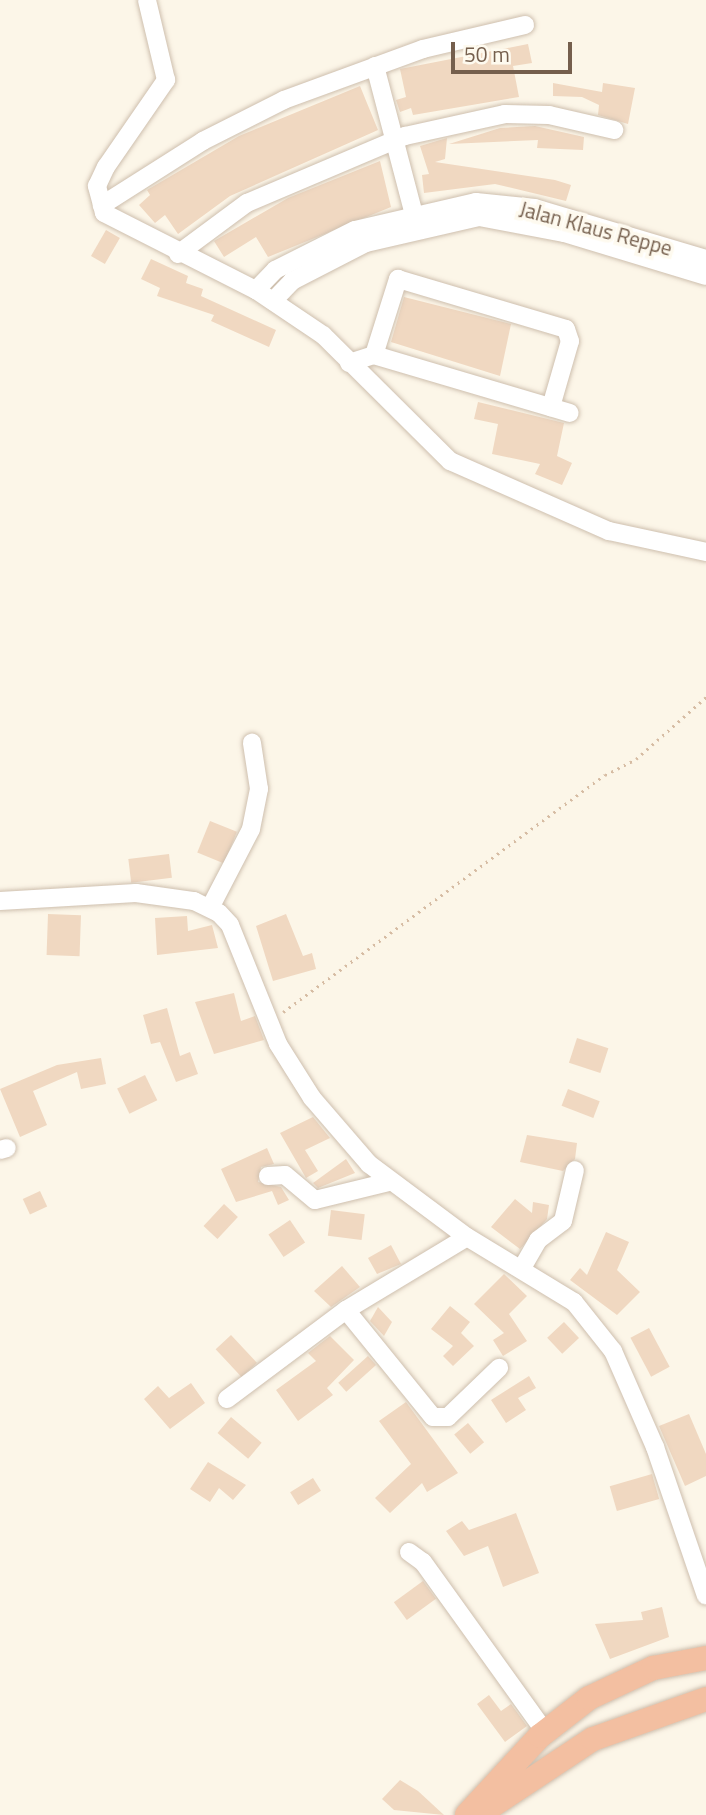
<!DOCTYPE html>
<html>
<head>
<meta charset="utf-8">
<style>
  body { margin:0 }
  #map { position:relative; width:706px; height:1815px; overflow:hidden; background:#fcf6e8; font-family:"Titillium Web",sans-serif }
  div>[style] { position:absolute }
  .building>* { inset:0; background:#f0d8c1; transform-origin:0 0 }
  .path>* { height:2.5px; margin-top:-1.25px; transform-origin:0; background:repeating-linear-gradient(90deg,#d6bca3 0 2px,transparent 0 7px) }
  .roads { filter:drop-shadow(0 0 2px #cebfae) drop-shadow(0 0 2px #cebfae) }
  .minor>* { height:18px; margin:-9px; padding:0 9px; transform-origin:9px; border-radius:9px; background:#fff }
  .highway>* { height:24px; margin:-12px; padding:0 12px; transform-origin:12px; border-radius:12px; background:#f3bfa1 }
  span { translate:-50% -50%; white-space:nowrap; text-align:center; line-height:1.15; -webkit-text-stroke:7px #fefaef; paint-order:stroke }
  .street-label { font-size:21px; color:#755f4d }
  .scale { position:absolute; left:451px; top:42px; width:121px; height:32px; box-sizing:border-box; border:4px solid #755f4d; border-top:0; padding-left:9px; font-size:21px; line-height:24px; white-space:nowrap; color:#755f4d; -webkit-text-stroke:5px #fefaef; paint-order:stroke }
</style>
</head>
<body>
<div id="map">
  <div class="building">
    <i style="clip-path:polygon(528px 44px,532px 63px,513px 66px,519px 97px,413px 115px,411px 108px,400px 112px,396px 100px,406px 97px,400px 69px)"></i>
    <i style="clip-path:polygon(553px 83px,602px 92px,603px 83px,635px 88px,628px 124px,598px 115px,599px 105px,582px 97px,553px 96px)"></i>
    <i style="clip-path:polygon(360px 86px,378px 130px,230px 196px,178px 234px,165px 215px,155px 223px,139px 205px,150px 195px,147px 190px,239px 136px)"></i>
    <i style="clip-path:polygon(535px 126px,584px 137px,583px 150px,537px 148px,538px 140px,449px 144px,500px 128px)"></i>
    <i style="clip-path:polygon(447px 138px,445px 159px,435px 162px,555px 180px,571px 185px,566px 201px,495px 184px,424px 193px,422px 175px,429px 174px,420px 146px)"></i>
    <i style="clip-path:polygon(380px 161px,391px 207px,268px 257px,256px 237px,224px 257px,214px 241px,288px 198px)"></i>
    <i style="left:106px;top:230px;width:16px;height:30px;rotate:30deg"></i>
    <i style="clip-path:polygon(151px 259px,188px 276px,186px 283px,203px 289px,201px 296px,276px 330px,269px 347px,211px 321px,214px 315px,157px 296px,160px 288px,141px 279px)"></i>
    <i style="clip-path:polygon(404px 297px,511px 324px,500px 376px,391px 342px)"></i>
    <i style="clip-path:polygon(478px 402px,564px 423px,557px 456px,572px 463px,562px 485px,535px 474px,540px 464px,492px 454px,498px 424px,474px 419px)"></i>
    <i style="left:210px;top:821px;width:29px;height:34px;rotate:22deg"></i>
    <i style="left:169px;top:854px;width:24px;height:41px;rotate:83deg"></i>
    <i style="left:48px;top:914px;width:33px;height:41px;rotate:2deg"></i>
    <i style="clip-path:polygon(286px 914px,303px 956px,312px 953px,316px 969px,273px 981px,256px 926px)"></i>
    <i style="clip-path:polygon(187px 916px,188px 931px,212px 925px,218px 948px,157px 955px,155px 918px)"></i>
    <i style="clip-path:polygon(234px 993px,241px 1021px,255px 1016px,264px 1040px,214px 1054px,195px 1002px)"></i>
    <i style="clip-path:polygon(167px 1008px,180px 1056px,190px 1052px,198px 1074px,176px 1082px,160px 1042px,151px 1044px,143px 1015px)"></i>
    <i style="left:577px;top:1038px;width:33px;height:26px;rotate:18deg"></i>
    <i style="clip-path:polygon(101px 1058px,106px 1084px,81px 1089px,77px 1072px,33px 1091px,47px 1125px,20px 1137px,0 1089px,57px 1065px)"></i>
    <i style="left:145px;top:1075px;width:28px;height:31px;rotate:64deg"></i>
    <i style="left:568px;top:1089px;width:34px;height:18px;rotate:21deg"></i>
    <i style="clip-path:polygon(313px 1117px,330px 1138px,305px 1150px,318px 1171px,306px 1178px,280px 1133px)"></i>
    <i style="clip-path:polygon(527px 1135px,577px 1143px,575px 1159px,563px 1171px,520px 1162px)"></i>
    <i style="clip-path:polygon(267px 1148px,274px 1164px,261px 1167px,258px 1182px,281px 1187px,289px 1200px,278px 1205px,272px 1191px,236px 1202px,221px 1169px)"></i>
    <i style="clip-path:polygon(346px 1159px,355px 1173px,318px 1188px,313px 1183px)"></i>
    <i style="left:40px;top:1191px;width:17px;height:19px;rotate:65deg"></i>
    <i style="clip-path:polygon(515px 1199px,532px 1213px,533px 1202px,549px 1205px,547px 1219px,520px 1249px,491px 1227px)"></i>
    <i style="left:224px;top:1204px;width:19px;height:30px;rotate:43deg"></i>
    <i style="left:331px;top:1210px;width:34px;height:26px;rotate:7deg"></i>
    <i style="left:290px;top:1220px;width:27px;height:26px;rotate:56deg"></i>
    <i style="clip-path:polygon(606px 1232px,629px 1242px,617px 1270px,640px 1292px,617px 1315px,570px 1280px,580px 1268px,587px 1275px)"></i>
    <i style="clip-path:polygon(391px 1245px,401px 1264px,377px 1274px,368px 1258px)"></i>
    <i style="clip-path:polygon(342px 1266px,360px 1287px,331px 1307px,314px 1291px)"></i>
    <i style="clip-path:polygon(504px 1274px,527px 1296px,509px 1314px,527px 1341px,503px 1356px,493px 1340px,504px 1333px,474px 1304px)"></i>
    <i style="clip-path:polygon(450px 1306px,470px 1322px,461px 1333px,474px 1346px,453px 1366px,443px 1356px,453px 1346px,431px 1329px)"></i>
    <i style="clip-path:polygon(378px 1307px,392px 1322px,384px 1336px,370px 1321px)"></i>
    <i style="left:564px;top:1322px;width:22px;height:23px;rotate:47deg"></i>
    <i style="left:649px;top:1328px;width:44px;height:21px;rotate:62deg"></i>
    <i style="left:231px;top:1335px;width:38px;height:21px;rotate:47deg"></i>
    <i style="clip-path:polygon(330px 1336px,354px 1360px,327px 1388px,333px 1395px,298px 1421px,276px 1390px,316px 1361px,308px 1353px)"></i>
    <i style="left:368px;top:1356px;width:12px;height:40px;rotate:48deg"></i>
    <i style="clip-path:polygon(529px 1376px,536px 1388px,518px 1398px,526px 1410px,506px 1423px,491px 1400px)"></i>
    <i style="clip-path:polygon(191px 1383px,205px 1403px,170px 1429px,144px 1399px,158px 1386px,169px 1398px)"></i>
    <i style="clip-path:polygon(406px 1402px,458px 1473px,427px 1492px,422px 1483px,390px 1513px,375px 1498px,411px 1464px,379px 1421px)"></i>
    <i style="clip-path:polygon(689px 1414px,706px 1454px,706px 1476px,685px 1486px,659px 1426px)"></i>
    <i style="left:231px;top:1417px;width:40px;height:21px;rotate:40deg"></i>
    <i style="left:468px;top:1423px;width:25px;height:18px;rotate:50deg"></i>
    <i style="clip-path:polygon(208px 1462px,246px 1485px,233px 1500px,219px 1488px,210px 1502px,190px 1489px)"></i>
    <i style="left:652px;top:1474px;width:26px;height:44px;rotate:74deg"></i>
    <i style="left:313px;top:1478px;width:15px;height:27px;rotate:58deg"></i>
    <i style="clip-path:polygon(516px 1513px,539px 1573px,503px 1587px,488px 1546px,464px 1556px,446px 1531px,462px 1521px,469px 1530px)"></i>
    <i style="left:423px;top:1581px;width:22px;height:36px;rotate:54deg"></i>
    <i style="clip-path:polygon(662px 1607px,669px 1637px,610px 1659px,595px 1624px,643px 1620px,641px 1612px)"></i>
    <i style="clip-path:polygon(489px 1695px,501px 1711px,511px 1704px,527px 1726px,505px 1742px,477px 1704px)"></i>
    <i style="clip-path:polygon(400px 1780px,418px 1791px,444px 1815px,394px 1810px,382px 1799px)"></i>
  </div>
  <div class="path">
    <i style="left:283px;top:1012px;width:400px;rotate:-36.4deg"></i>
    <i style="left:605px;top:775px;width:35px;rotate:-27deg"></i>
    <i style="left:636px;top:759px;width:94px;rotate:-41.5deg"></i>
  </div>
  <div class="roads">
    <div class="minor">
      <i style="left:525px;top:25px;width:105px;rotate:166.8deg"></i>
      <i style="left:423px;top:49px;width:148px;rotate:159.9deg"></i>
      <i style="left:284px;top:100px;width:91px;rotate:153.2deg"></i>
      <i style="left:203px;top:141px;width:120px;rotate:147.6deg"></i>
      <i style="left:102px;top:205px;width:8px;rotate:76deg"></i>
      <i style="left:104px;top:213px;width:170px;rotate:26.9deg"></i>
      <i style="left:256px;top:290px;width:81px;rotate:33.9deg"></i>
      <i style="left:323px;top:335px;width:179px;rotate:44.8deg"></i>
      <i style="left:450px;top:461px;width:174px;rotate:23.8deg"></i>
      <i style="left:609px;top:531px;width:99px;rotate:12.2deg"></i>
      <i style="left:375px;top:66px;width:165px;rotate:75.3deg"></i>
      <i style="left:102px;top:205px;width:20px;rotate:-105deg"></i>
      <i style="left:97px;top:186px;width:21px;rotate:-65deg"></i>
      <i style="left:106px;top:167px;width:106px;rotate:-55.4deg"></i>
      <i style="left:166px;top:80px;width:82px;rotate:-103.4deg"></i>
      <i style="left:178px;top:254px;width:86px;rotate:-36.5deg"></i>
      <i style="left:247px;top:203px;width:172px;rotate:-23deg"></i>
      <i style="left:405px;top:136px;width:102px;rotate:-12.4deg"></i>
      <i style="left:505px;top:114px;width:44px;rotate:1.3deg"></i>
      <i style="left:549px;top:115px;width:67px;rotate:13deg"></i>
      <i style="left:256px;top:290px;width:28px;rotate:-46deg"></i>
      <i style="left:275px;top:270px;width:89px;rotate:-26.6deg"></i>
      <i style="left:355px;top:230px;width:124px;rotate:-13deg"></i>
      <i style="left:476px;top:202px;width:59px;rotate:5.8deg"></i>
      <i style="left:535px;top:208px;width:178px;rotate:16.6deg"></i>
      <i style="left:273px;top:301px;width:28px;rotate:-46deg"></i>
      <i style="left:292px;top:281px;width:83px;rotate:-27.2deg"></i>
      <i style="left:366px;top:243px;width:116px;rotate:-13deg"></i>
      <i style="left:479px;top:217px;width:86px;rotate:10.7deg"></i>
      <i style="left:564px;top:233px;width:148px;rotate:16.8deg"></i>
      <i style="left:374px;top:355px;width:80px;rotate:-72.5deg"></i>
      <i style="left:398px;top:279px;width:175px;rotate:16.6deg"></i>
      <i style="left:566px;top:329px;width:13px;rotate:72deg"></i>
      <i style="left:570px;top:341px;width:69px;rotate:106.1deg"></i>
      <i style="left:349px;top:363px;width:26px;rotate:-18deg"></i>
      <i style="left:374px;top:355px;width:204px;rotate:16.5deg"></i>
      <i style="left:0;top:901px;width:136px;rotate:-3.4deg"></i>
      <i style="left:136px;top:893px;width:59px;rotate:7.9deg"></i>
      <i style="left:194px;top:901px;width:28px;rotate:26deg"></i>
      <i style="left:219px;top:913px;width:16px;rotate:47deg"></i>
      <i style="left:230px;top:925px;width:128px;rotate:68deg"></i>
      <i style="left:278px;top:1044px;width:64px;rotate:57.8deg"></i>
      <i style="left:312px;top:1098px;width:87px;rotate:49.2deg"></i>
      <i style="left:369px;top:1164px;width:122px;rotate:36.7deg"></i>
      <i style="left:467px;top:1237px;width:125px;rotate:31.3deg"></i>
      <i style="left:574px;top:1302px;width:63px;rotate:51.5deg"></i>
      <i style="left:613px;top:1351px;width:105px;rotate:66.4deg"></i>
      <i style="left:655px;top:1447px;width:157px;rotate:71.1deg"></i>
      <i style="left:211px;top:906px;width:87px;rotate:-62.5deg"></i>
      <i style="left:251px;top:829px;width:41px;rotate:-78.7deg"></i>
      <i style="left:259px;top:789px;width:47px;rotate:-98.7deg"></i>
      <i style="left:0;top:1150px;width:7px;rotate:-16deg"></i>
      <i style="left:268px;top:1176px;width:17px;rotate:-3deg"></i>
      <i style="left:285px;top:1175px;width:39px;rotate:40deg"></i>
      <i style="left:315px;top:1200px;width:76px;rotate:-13.7deg"></i>
      <i style="left:522px;top:1268px;width:32px;rotate:-60deg"></i>
      <i style="left:538px;top:1240px;width:31px;rotate:-37deg"></i>
      <i style="left:563px;top:1221px;width:52px;rotate:-76.8deg"></i>
      <i style="left:346px;top:1310px;width:138px;rotate:50.9deg"></i>
      <i style="left:433px;top:1417px;width:15px"></i>
      <i style="left:448px;top:1417px;width:71px;rotate:-43.9deg"></i>
      <i style="left:227px;top:1399px;width:149px;rotate:-36.8deg"></i>
      <i style="left:346px;top:1310px;width:141px;rotate:-31.1deg"></i>
      <i style="left:409px;top:1552px;width:17px;rotate:36deg"></i>
      <i style="left:423px;top:1562px;width:209px;rotate:54.3deg"></i>
    </div>
    <div class="highway">
      <i style="left:481px;top:1813px;width:134px;rotate:-33.5deg"></i>
      <i style="left:593px;top:1739px;width:120px;rotate:-19.5deg"></i>
      <i style="left:467px;top:1815px;width:108px;rotate:-47.3deg"></i>
      <i style="left:540px;top:1736px;width:62px;rotate:-37.8deg"></i>
      <i style="left:589px;top:1698px;width:71px;rotate:-25.1deg"></i>
      <i style="left:653px;top:1668px;width:54px;rotate:-10.7deg"></i>
    </div>
  </div>
  <div class="street-label">
    <span style="left:596px;top:228px;rotate:15deg">Jalan Klaus Reppe</span>
  </div>
  <div class="scale">50 m</div>
</div>
</body>
</html>
